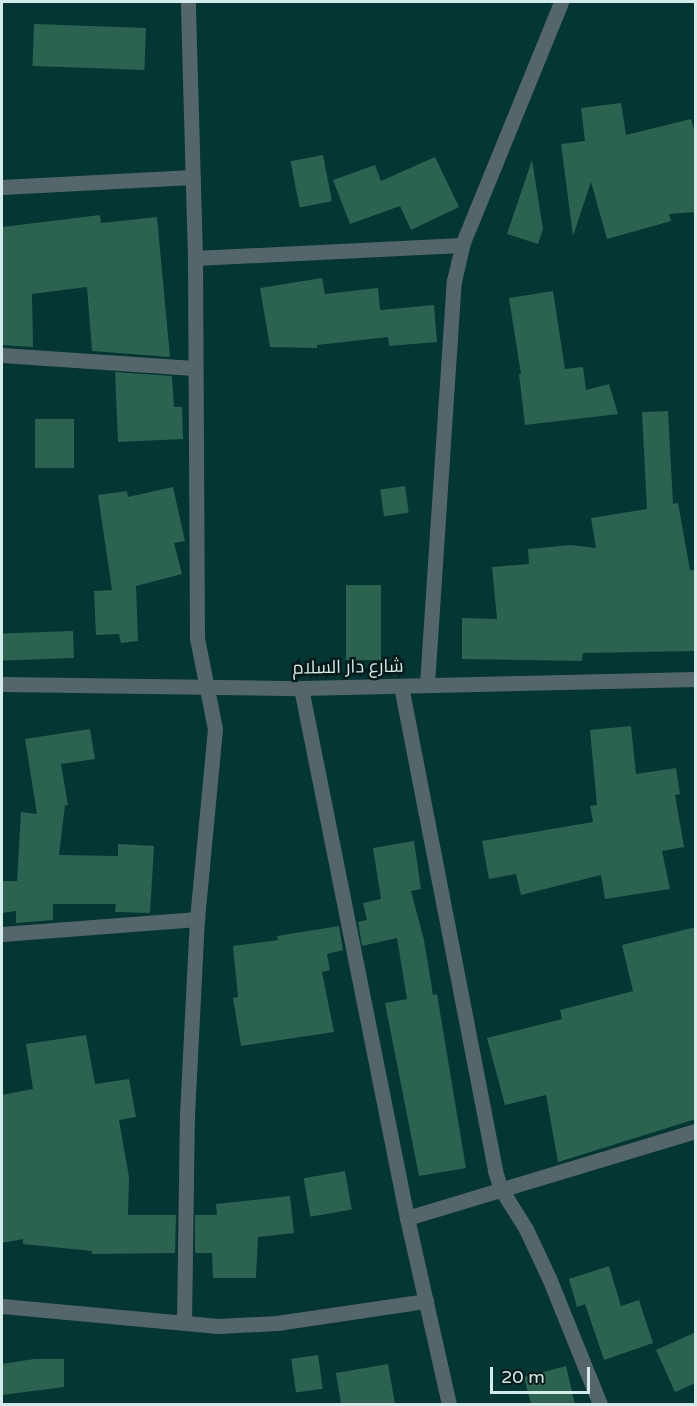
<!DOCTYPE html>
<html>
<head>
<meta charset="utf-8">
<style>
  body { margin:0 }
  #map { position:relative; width:697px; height:1406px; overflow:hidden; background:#043634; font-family:"Varela Round",Cairo,sans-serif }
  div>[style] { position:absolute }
  .building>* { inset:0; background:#2b6350; transform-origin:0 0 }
  .minor>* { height:15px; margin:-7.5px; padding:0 7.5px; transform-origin:7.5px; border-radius:7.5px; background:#55666b }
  span { translate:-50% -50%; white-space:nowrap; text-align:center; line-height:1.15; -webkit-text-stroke:5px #071a19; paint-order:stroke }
  .street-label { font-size:18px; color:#d4ebea }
  .frame { position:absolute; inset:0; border:3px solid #d4ebea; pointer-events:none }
  .scale { position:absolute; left:490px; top:1367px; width:100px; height:27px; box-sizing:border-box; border:3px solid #d4ebea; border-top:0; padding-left:8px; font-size:18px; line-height:21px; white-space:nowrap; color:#d4ebea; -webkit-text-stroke:4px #071a19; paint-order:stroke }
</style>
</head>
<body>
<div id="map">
  <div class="building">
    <i style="left:34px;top:24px;width:112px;height:42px;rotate:2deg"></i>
    <i style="clip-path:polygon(621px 103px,626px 135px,691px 119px,696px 136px,696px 212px,669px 214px,671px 221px,607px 239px,591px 182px,573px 236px,561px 144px,585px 141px,581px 108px)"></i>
    <i style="left:323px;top:155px;width:47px;height:33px;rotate:79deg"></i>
    <i style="clip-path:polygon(435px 157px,459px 207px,411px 230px,400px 206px,350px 224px,333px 180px,375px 165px,381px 181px)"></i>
    <i style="clip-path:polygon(532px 160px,543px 229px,538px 244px,507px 234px)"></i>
    <i style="clip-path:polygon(100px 215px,101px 223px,157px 217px,170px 357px,92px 351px,87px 287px,32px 294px,33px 347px,2px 345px,2px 227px)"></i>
    <i style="clip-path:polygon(322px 278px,325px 294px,378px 288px,380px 310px,434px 305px,437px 342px,389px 346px,388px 337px,317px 345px,317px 348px,270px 347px,260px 288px)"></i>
    <i style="clip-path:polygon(553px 291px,565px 369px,583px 367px,586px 390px,609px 384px,618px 414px,525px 425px,519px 374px,521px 374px,509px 298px)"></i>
    <i style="clip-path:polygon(115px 372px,172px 376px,174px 407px,182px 407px,183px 439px,118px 442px)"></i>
    <i style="clip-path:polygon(668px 411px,673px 504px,678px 503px,690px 570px,696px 570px,696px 651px,583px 653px,582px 661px,462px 659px,462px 618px,497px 619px,492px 567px,529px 564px,528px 549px,571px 545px,596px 548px,591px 518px,647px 509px,642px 412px)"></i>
    <i style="left:35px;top:419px;width:39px;height:49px"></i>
    <i style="left:405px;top:486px;width:27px;height:25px;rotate:82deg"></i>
    <i style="clip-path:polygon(173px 487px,185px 541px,174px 543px,182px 574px,136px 586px,138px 641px,121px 643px,119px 634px,96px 635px,94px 591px,112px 590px,98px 495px,127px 491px,128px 497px)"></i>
    <i style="left:346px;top:585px;width:35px;height:75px"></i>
    <i style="left:73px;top:631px;width:27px;height:71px;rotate:88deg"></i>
    <i style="clip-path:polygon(631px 726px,636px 774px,676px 768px,680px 794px,675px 795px,684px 847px,662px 851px,670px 889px,605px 899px,601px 875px,521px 895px,516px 874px,489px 879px,482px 841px,593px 822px,590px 806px,597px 805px,590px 730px)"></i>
    <i style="clip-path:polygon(90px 729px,95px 759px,61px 764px,68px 805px,65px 805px,59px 855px,118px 856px,118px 844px,154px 846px,150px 913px,115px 912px,116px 904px,53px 904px,53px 920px,16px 923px,16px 911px,2px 913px,2px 881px,17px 881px,21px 812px,37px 814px,25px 739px)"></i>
    <i style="clip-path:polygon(414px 841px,421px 889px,411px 891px,424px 940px,433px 995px,437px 994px,466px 1168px,419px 1176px,385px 1003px,407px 999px,397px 938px,362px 946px,358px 922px,367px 920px,363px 903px,381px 899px,373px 848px)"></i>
    <i style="clip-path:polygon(339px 926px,343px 950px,327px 954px,330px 970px,322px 972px,334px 1032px,241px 1046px,233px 998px,238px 997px,233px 946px,278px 940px,277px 936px)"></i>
    <i style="clip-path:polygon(696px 927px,696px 1119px,558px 1162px,546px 1095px,505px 1105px,487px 1038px,562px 1019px,560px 1010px,633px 991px,622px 945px)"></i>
    <i style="clip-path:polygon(86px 1035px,95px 1084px,129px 1079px,136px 1117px,119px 1120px,129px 1177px,128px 1215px,176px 1215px,175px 1253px,92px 1254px,92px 1251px,23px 1244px,23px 1239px,2px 1243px,2px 1095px,33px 1089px,26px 1044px)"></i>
    <i style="left:345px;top:1171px;width:39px;height:42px;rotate:80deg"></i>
    <i style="clip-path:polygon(290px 1196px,294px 1233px,258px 1237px,256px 1278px,213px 1278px,212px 1253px,195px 1253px,195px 1215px,217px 1215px,216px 1204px)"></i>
    <i style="clip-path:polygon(609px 1266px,621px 1306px,639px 1300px,653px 1343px,604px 1360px,585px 1304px,577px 1307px,569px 1279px)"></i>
    <i style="clip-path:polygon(696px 1332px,696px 1383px,675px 1392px,656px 1350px)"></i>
    <i style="left:318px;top:1355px;width:34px;height:27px;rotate:82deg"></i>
    <i style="clip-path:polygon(34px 1359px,64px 1359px,64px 1387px,2px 1395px,2px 1364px)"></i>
    <i style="clip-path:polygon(388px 1364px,395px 1404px,341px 1404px,336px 1373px)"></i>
    <i style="clip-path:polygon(566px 1366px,575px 1404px,531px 1404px,524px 1377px)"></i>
  </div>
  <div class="minor">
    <i style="left:2px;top:187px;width:191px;rotate:-3deg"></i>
    <i style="left:195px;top:258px;width:267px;rotate:-2.8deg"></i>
    <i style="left:2px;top:355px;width:192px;rotate:3.9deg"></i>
    <i style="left:2px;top:684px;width:299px;rotate:0.8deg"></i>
    <i style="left:301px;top:688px;width:395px;rotate:-1.3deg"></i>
    <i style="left:427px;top:684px;width:404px;rotate:-86.2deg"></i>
    <i style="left:454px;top:281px;width:37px;rotate:-77deg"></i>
    <i style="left:462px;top:245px;width:262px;rotate:-67.8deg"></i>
    <i style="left:401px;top:686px;width:494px;rotate:79deg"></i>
    <i style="left:495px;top:1171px;width:19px;rotate:72deg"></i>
    <i style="left:501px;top:1189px;width:47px;rotate:58deg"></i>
    <i style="left:526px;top:1229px;width:54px;rotate:64.9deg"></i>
    <i style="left:549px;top:1278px;width:136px;rotate:68deg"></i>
    <i style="left:301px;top:688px;width:540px;rotate:78.69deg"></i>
    <i style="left:407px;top:1218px;width:191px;rotate:77.3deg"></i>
    <i style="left:2px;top:934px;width:196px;rotate:-4.4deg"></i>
    <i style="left:407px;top:1218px;width:302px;rotate:-16.8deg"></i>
    <i style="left:2px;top:1306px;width:217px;rotate:5.3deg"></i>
    <i style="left:218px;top:1326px;width:59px;rotate:-2.9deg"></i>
    <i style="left:277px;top:1323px;width:151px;rotate:-8.4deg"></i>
    <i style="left:184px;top:1323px;width:208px;rotate:-89.2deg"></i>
    <i style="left:187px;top:1115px;width:196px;rotate:-87.1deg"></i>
    <i style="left:197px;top:919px;width:191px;rotate:-84.6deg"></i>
    <i style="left:215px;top:729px;width:93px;rotate:-101.2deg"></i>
    <i style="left:197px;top:638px;width:380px;rotate:-90.3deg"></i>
    <i style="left:195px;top:258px;width:256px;rotate:-91.6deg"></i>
  </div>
  <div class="street-label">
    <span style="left:348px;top:667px;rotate:-1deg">شارع دار السلام</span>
  </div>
  <div class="frame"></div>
  <div class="scale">20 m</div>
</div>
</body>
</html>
